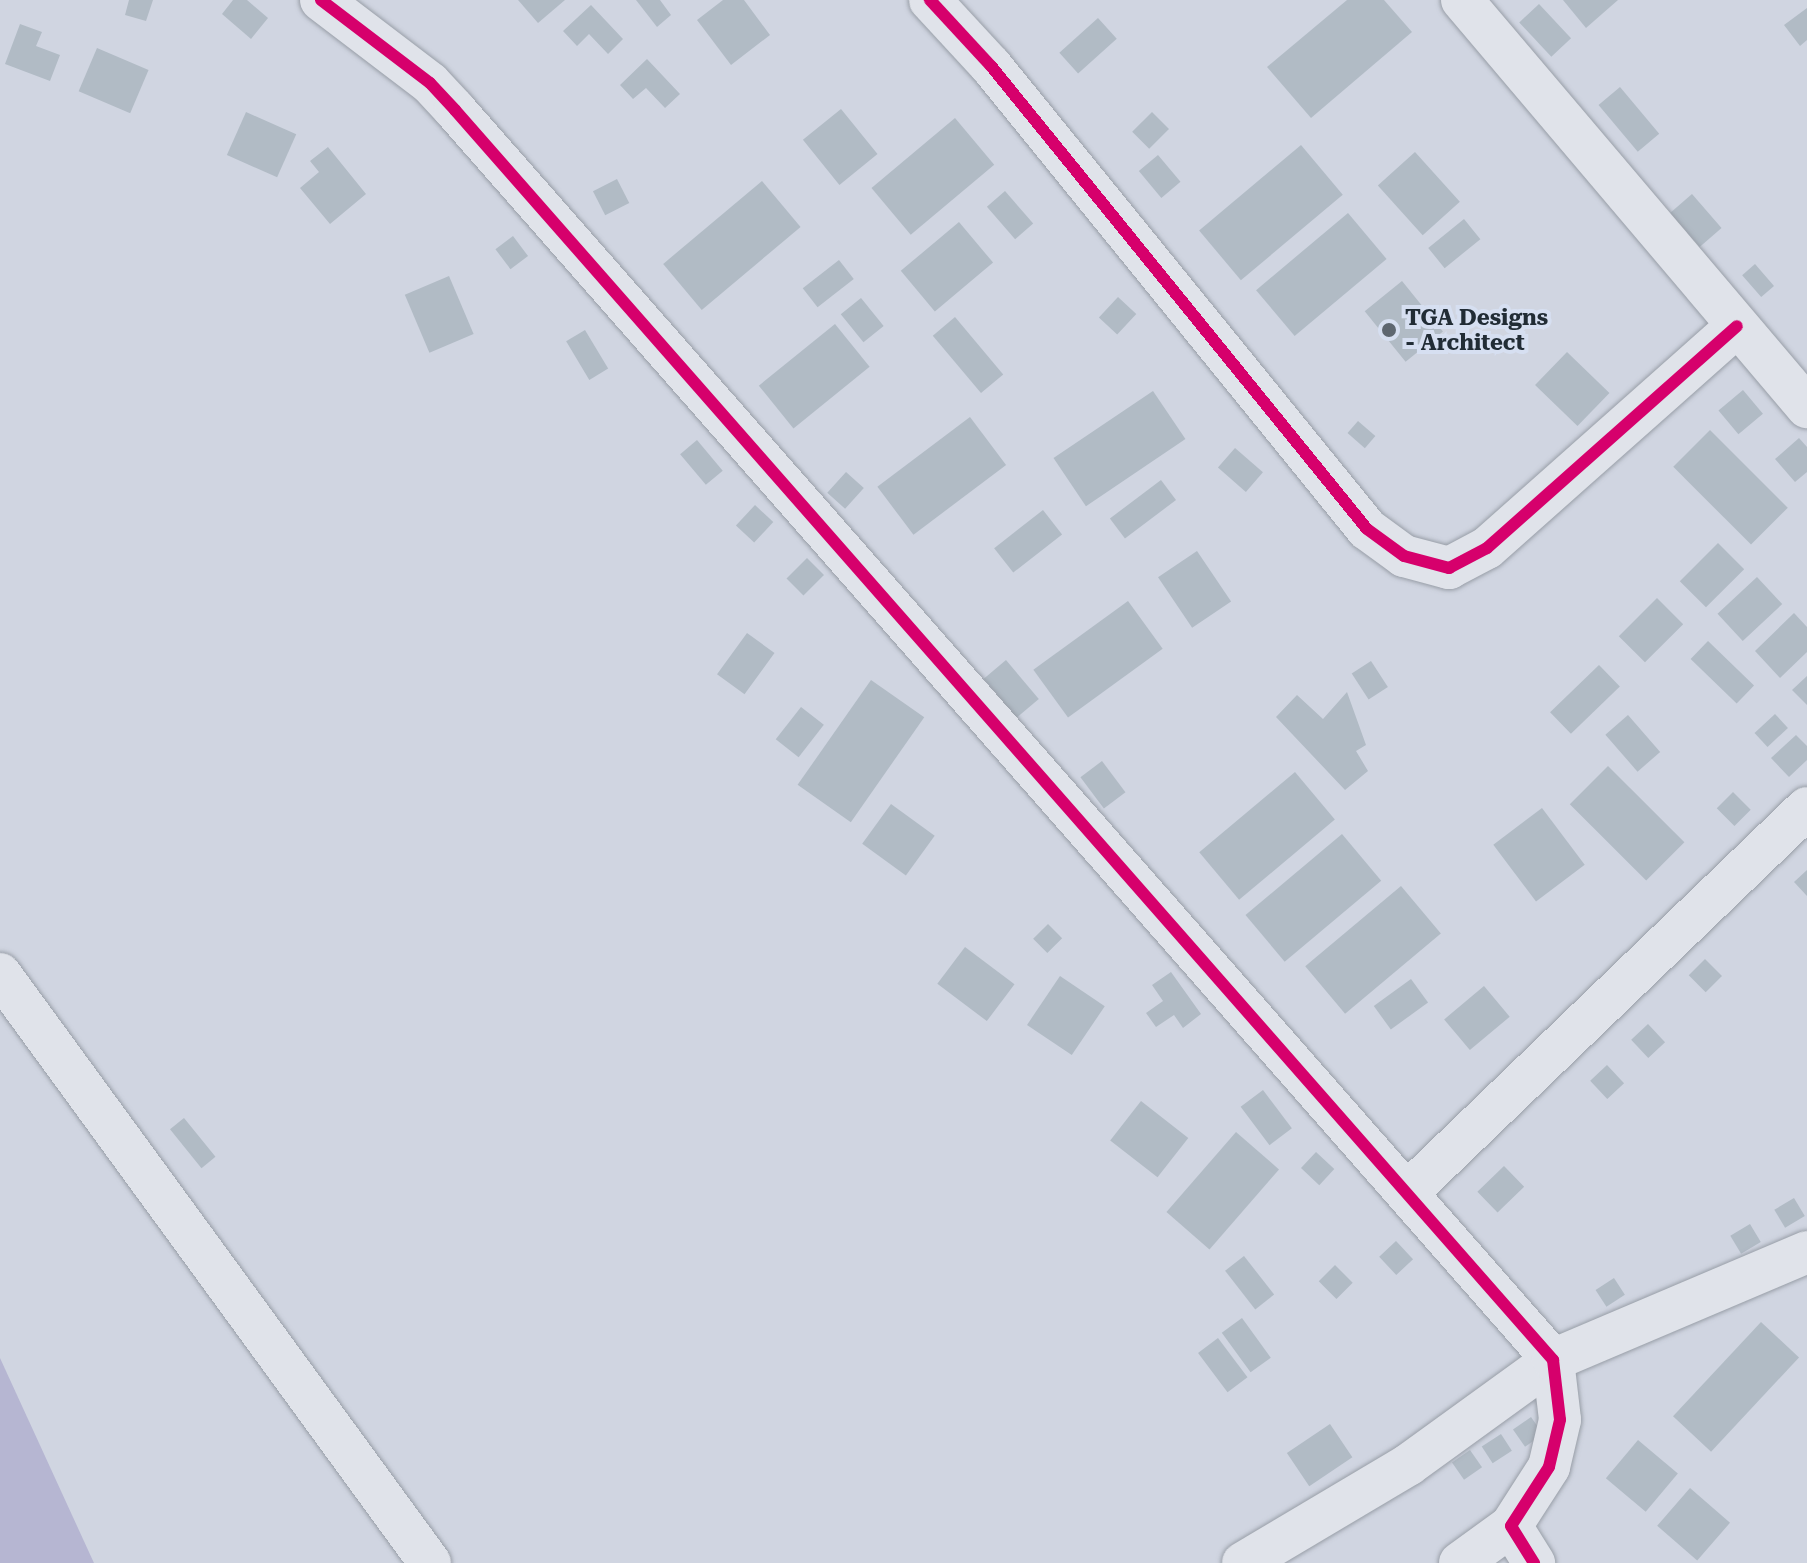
<!DOCTYPE html>
<html>
<head>
<meta charset="utf-8">
<style>
  body { margin:0 }
  #map { position:relative; width:1807px; height:1563px; overflow:hidden; background:#d0d5e1; font-family:"Roboto Serif",serif }
  div>[style] { position:absolute }
  .green>* { inset:0; background:#b6b6d2 }
  .building>* { inset:0; background:#b1bbc5; transform-origin:0 0 }
  .roads { filter:drop-shadow(0 0 2px #989ea7) drop-shadow(0 0 2px #989ea7) }
  .street>* { height:42px; margin:-21px; padding:0 21px; transform-origin:21px; border-radius:21px; background:#e0e3ea }
  .cycleway>* { height:12px; margin:-6px; padding:0 6px; transform-origin:6px; border-radius:6px; background:#d6006c }
  .dots>* { width:22px; height:22px; translate:-50% -50%; box-sizing:border-box; border:4px solid #d6dff1; border-radius:50% }
  span { translate:-50% -50%; white-space:nowrap; text-align:center; line-height:1.15; -webkit-text-stroke:8px #d6dff1; paint-order:stroke }
  .poi-label { font-size:22px; color:#212c35; font-weight:700 }
  .left { translate:0 -50%; text-align:left }
</style>
</head>
<body>
<div id="map">
  <div class="green">
    <i style="clip-path:polygon(0 1358px,94px 1563px,0 1563px)"></i>
  </div>
  <div class="building">
    <i style="clip-path:polygon(129px 0,153px 0,146px 21px,125px 15px)"></i>
    <i style="clip-path:polygon(233px 0,247px 0,268px 18px,251px 39px,222px 14px)"></i>
    <i style="clip-path:polygon(518px 0,565px 0,538px 23px)"></i>
    <i style="clip-path:polygon(636px 0,660px 0,671px 15px,657px 27px)"></i>
    <i style="clip-path:polygon(723px 0,744px 0,770px 35px,731px 65px,697px 20px)"></i>
    <i style="clip-path:polygon(1347px 0,1384px 0,1412px 32px,1311px 118px,1267px 67px)"></i>
    <i style="clip-path:polygon(1563px 0,1618px 0,1586px 28px)"></i>
    <i style="left:1539px;top:4px;width:47px;height:27px;rotate:47deg"></i>
    <i style="clip-path:polygon(591px 5px,623px 39px,608px 54px,589px 34px,577px 46px,563px 31px)"></i>
    <i style="clip-path:polygon(1807px 8px,1807px 40px,1800px 46px,1784px 25px)"></i>
    <i style="left:1098px;top:18px;width:28px;height:52px;rotate:48deg"></i>
    <i style="clip-path:polygon(20px 24px,42px 32px,36px 46px,60px 55px,50px 81px,5px 64px)"></i>
    <i style="left:97px;top:48px;width:56px;height:47px;rotate:23deg"></i>
    <i style="clip-path:polygon(647px 59px,680px 94px,665px 108px,646px 88px,633px 99px,620px 85px)"></i>
    <i style="left:1620px;top:87px;width:61px;height:28px;rotate:50deg"></i>
    <i style="left:841px;top:109px;width:58px;height:49px;rotate:51deg"></i>
    <i style="left:246px;top:112px;width:55px;height:47px;rotate:24deg"></i>
    <i style="left:1152px;top:112px;width:24px;height:28px;rotate:45deg"></i>
    <i style="left:955px;top:118px;width:61px;height:109px;rotate:50deg"></i>
    <i style="left:1301px;top:145px;width:65px;height:133px;rotate:50deg"></i>
    <i style="clip-path:polygon(328px 147px,366px 194px,330px 224px,300px 188px,319px 172px,310px 161px)"></i>
    <i style="left:1415px;top:152px;width:67px;height:50px;rotate:48deg"></i>
    <i style="left:1158px;top:155px;width:35px;height:25px;rotate:50deg"></i>
    <i style="left:617px;top:179px;width:27px;height:27px;rotate:63deg"></i>
    <i style="left:762px;top:181px;width:60px;height:129px;rotate:50deg"></i>
    <i style="left:1005px;top:191px;width:43px;height:24px;rotate:49deg"></i>
    <i style="left:1692px;top:194px;width:45px;height:29px;rotate:49deg"></i>
    <i style="left:1348px;top:213px;width:60px;height:120px;rotate:50deg"></i>
    <i style="left:1464px;top:219px;width:26px;height:46px;rotate:51deg"></i>
    <i style="left:959px;top:222px;width:53px;height:76px;rotate:50deg"></i>
    <i style="left:513px;top:236px;width:25px;height:22px;rotate:53deg"></i>
    <i style="left:839px;top:260px;width:24px;height:46px;rotate:52deg"></i>
    <i style="left:1755px;top:264px;width:29px;height:17px;rotate:49deg"></i>
    <i style="left:449px;top:276px;width:63px;height:48px;rotate:67deg"></i>
    <i style="left:1402px;top:281px;width:65px;height:48px;rotate:51deg"></i>
    <i style="left:1118px;top:297px;width:25px;height:28px;rotate:43deg"></i>
    <i style="left:861px;top:298px;width:36px;height:26px;rotate:51deg"></i>
    <i style="left:955px;top:317px;width:75px;height:29px;rotate:50deg"></i>
    <i style="left:835px;top:324px;width:55px;height:98px;rotate:51deg"></i>
    <i style="left:585px;top:330px;width:45px;height:22px;rotate:59deg"></i>
    <i style="left:1567px;top:352px;width:59px;height:46px;rotate:44deg"></i>
    <i style="left:1743px;top:390px;width:31px;height:32px;rotate:50deg"></i>
    <i style="left:1153px;top:391px;width:58px;height:120px;rotate:56deg"></i>
    <i style="left:970px;top:417px;width:60px;height:116px;rotate:53deg"></i>
    <i style="left:1358px;top:421px;width:23px;height:16px;rotate:41deg"></i>
    <i style="left:1710px;top:430px;width:110px;height:52px;rotate:45deg"></i>
    <i style="clip-path:polygon(1799px 438px,1807px 447px,1807px 472px,1795px 482px,1775px 459px)"></i>
    <i style="left:697px;top:440px;width:40px;height:22px;rotate:50deg"></i>
    <i style="left:1235px;top:448px;width:37px;height:26px;rotate:41deg"></i>
    <i style="left:846px;top:472px;width:24px;height:28px;rotate:42deg"></i>
    <i style="left:1161px;top:480px;width:25px;height:64px;rotate:53deg"></i>
    <i style="left:755px;top:505px;width:25px;height:28px;rotate:43deg"></i>
    <i style="left:1043px;top:510px;width:31px;height:62px;rotate:52deg"></i>
    <i style="left:1718px;top:543px;width:37px;height:54px;rotate:45deg"></i>
    <i style="left:1197px;top:551px;width:61px;height:47px;rotate:56deg"></i>
    <i style="left:807px;top:558px;width:24px;height:29px;rotate:45deg"></i>
    <i style="left:1757px;top:577px;width:37px;height:54px;rotate:47deg"></i>
    <i style="left:1657px;top:598px;width:37px;height:54px;rotate:45deg"></i>
    <i style="left:1128px;top:601px;width:59px;height:117px;rotate:54deg"></i>
    <i style="clip-path:polygon(1794px 613px,1807px 627px,1807px 652px,1780px 678px,1755px 651px)"></i>
    <i style="left:747px;top:633px;width:34px;height:51px;rotate:36deg"></i>
    <i style="left:1708px;top:641px;width:64px;height:25px;rotate:44deg"></i>
    <i style="left:1006px;top:660px;width:51px;height:29px;rotate:50deg"></i>
    <i style="left:1371px;top:661px;width:31px;height:23px;rotate:57deg"></i>
    <i style="left:1599px;top:665px;width:30px;height:68px;rotate:46deg"></i>
    <i style="clip-path:polygon(1807px 676px,1807px 705px,1792px 690px)"></i>
    <i style="left:871px;top:680px;width:65px;height:128px;rotate:35deg"></i>
    <i style="clip-path:polygon(1347px 692px,1366px 745px,1356px 751px,1368px 771px,1345px 790px,1276px 717px,1297px 695px,1323px 719px)"></i>
    <i style="left:801px;top:707px;width:29px;height:41px;rotate:38deg"></i>
    <i style="left:1775px;top:714px;width:19px;height:28px;rotate:47deg"></i>
    <i style="left:1628px;top:715px;width:49px;height:30px;rotate:49deg"></i>
    <i style="clip-path:polygon(1796px 735px,1807px 746px,1807px 760px,1789px 777px,1771px 758px)"></i>
    <i style="left:1102px;top:761px;width:39px;height:27px;rotate:53deg"></i>
    <i style="left:1608px;top:766px;width:108px;height:54px;rotate:45deg"></i>
    <i style="left:1295px;top:772px;width:62px;height:125px;rotate:50deg"></i>
    <i style="left:1733px;top:792px;width:25px;height:23px;rotate:45deg"></i>
    <i style="left:891px;top:804px;width:54px;height:49px;rotate:36deg"></i>
    <i style="left:1542px;top:808px;width:71px;height:61px;rotate:53deg"></i>
    <i style="left:1342px;top:834px;width:61px;height:126px;rotate:50deg"></i>
    <i style="clip-path:polygon(1807px 870px,1807px 896px,1794px 882px)"></i>
    <i style="left:1401px;top:886px;width:62px;height:125px;rotate:50deg"></i>
    <i style="left:1048px;top:924px;width:20px;height:21px;rotate:45deg"></i>
    <i style="left:965px;top:947px;width:62px;height:46px;rotate:37deg"></i>
    <i style="left:1705px;top:959px;width:24px;height:23px;rotate:45deg"></i>
    <i style="clip-path:polygon(1171px 972px,1201px 1014px,1183px 1028px,1174px 1015px,1156px 1027px,1146px 1013px,1163px 1001px,1152px 985px)"></i>
    <i style="left:1060px;top:976px;width:54px;height:59px;rotate:34deg"></i>
    <i style="left:1411px;top:979px;width:29px;height:46px;rotate:54deg"></i>
    <i style="left:1484px;top:986px;width:40px;height:52px;rotate:50deg"></i>
    <i style="left:1648px;top:1024px;width:25px;height:23px;rotate:47deg"></i>
    <i style="left:1607px;top:1065px;width:25px;height:23px;rotate:47deg"></i>
    <i style="left:1263px;top:1090px;width:48px;height:28px;rotate:53deg"></i>
    <i style="left:1141px;top:1101px;width:60px;height:50px;rotate:38deg"></i>
    <i style="left:184px;top:1118px;width:50px;height:18px;rotate:51deg"></i>
    <i style="left:1236px;top:1132px;width:57px;height:106px;rotate:41deg"></i>
    <i style="left:1316px;top:1152px;width:25px;height:22px;rotate:43deg"></i>
    <i style="left:1504px;top:1166px;width:29px;height:37px;rotate:46deg"></i>
    <i style="left:1794px;top:1198px;width:21px;height:23px;rotate:59deg"></i>
    <i style="left:1750px;top:1224px;width:21px;height:23px;rotate:59deg"></i>
    <i style="left:1396px;top:1241px;width:25px;height:23px;rotate:47deg"></i>
    <i style="left:1244px;top:1256px;width:49px;height:24px;rotate:52deg"></i>
    <i style="left:1335px;top:1265px;width:25px;height:23px;rotate:45deg"></i>
    <i style="left:1614px;top:1278px;width:20px;height:22px;rotate:57deg"></i>
    <i style="left:1242px;top:1318px;width:49px;height:25px;rotate:54deg"></i>
    <i style="left:1761px;top:1322px;width:52px;height:129px;rotate:43deg"></i>
    <i style="left:1218px;top:1338px;width:49px;height:25px;rotate:53deg"></i>
    <i style="left:1531px;top:1417px;width:21px;height:22px;rotate:55deg"></i>
    <i style="left:1330px;top:1424px;width:40px;height:52px;rotate:56deg"></i>
    <i style="left:1501px;top:1434px;width:20px;height:23px;rotate:57deg"></i>
    <i style="left:1638px;top:1440px;width:52px;height:50px;rotate:40deg"></i>
    <i style="left:1470px;top:1450px;width:21px;height:22px;rotate:55deg"></i>
    <i style="left:1690px;top:1488px;width:53px;height:50px;rotate:41deg"></i>
  </div>
  <div class="roads">
    <div class="street">
      <i style="left:321px;top:0;width:137px;rotate:37.3deg"></i>
      <i style="left:430px;top:83px;width:37px;rotate:47deg"></i>
      <i style="left:455px;top:110px;width:1664px;rotate:48.7deg"></i>
      <i style="left:1553px;top:1360px;width:60px;rotate:83.3deg"></i>
      <i style="left:1560px;top:1420px;width:48px;rotate:103.2deg"></i>
      <i style="left:1549px;top:1467px;width:70px;rotate:122.8deg"></i>
      <i style="left:1511px;top:1526px;width:44px;rotate:58.1deg"></i>
      <i style="left:930px;top:0;width:90px;rotate:47.3deg"></i>
      <i style="left:991px;top:66px;width:596px;rotate:50.92deg"></i>
      <i style="left:1367px;top:529px;width:46px;rotate:36.1deg"></i>
      <i style="left:1404px;top:556px;width:47px;rotate:14.9deg"></i>
      <i style="left:1449px;top:568px;width:43px;rotate:-27.8deg"></i>
      <i style="left:1487px;top:548px;width:334px;rotate:-41.6deg"></i>
      <i style="left:1462px;top:0;width:534px;rotate:49.71deg"></i>
      <i style="left:0;top:974px;width:729px;rotate:53.87deg"></i>
      <i style="left:1407px;top:1193px;width:555px;rotate:-43.91deg"></i>
      <i style="left:1243px;top:1563px;width:192px;rotate:-30.7deg"></i>
      <i style="left:1408px;top:1465px;width:179px;rotate:-35.9deg"></i>
      <i style="left:1553px;top:1360px;width:276px;rotate:-23deg"></i>
      <i style="left:1460px;top:1563px;width:63px;rotate:-36deg"></i>
    </div>
  </div>
  <div class="cycleway">
    <i style="left:321px;top:0;width:137px;rotate:37.3deg"></i>
    <i style="left:430px;top:83px;width:37px;rotate:47deg"></i>
    <i style="left:455px;top:110px;width:1664px;rotate:48.7deg"></i>
    <i style="left:1553px;top:1360px;width:60px;rotate:83.3deg"></i>
    <i style="left:1560px;top:1420px;width:48px;rotate:103.2deg"></i>
    <i style="left:1549px;top:1467px;width:70px;rotate:122.8deg"></i>
    <i style="left:1511px;top:1526px;width:44px;rotate:58.1deg"></i>
    <i style="left:930px;top:0;width:90px;rotate:47.3deg"></i>
    <i style="left:991px;top:66px;width:596px;rotate:50.92deg"></i>
    <i style="left:1367px;top:529px;width:46px;rotate:36.1deg"></i>
    <i style="left:1404px;top:556px;width:47px;rotate:14.9deg"></i>
    <i style="left:1449px;top:568px;width:43px;rotate:-27.8deg"></i>
    <i style="left:1487px;top:548px;width:334px;rotate:-41.6deg"></i>
  </div>
  <div class="dots">
    <i style="left:1389px;top:330px;background:#5e6771"></i>
  </div>
  <div class="poi-label">
    <span class="left" style="left:1405px;top:330px">TGA Designs<br>- Architect</span>
  </div>
</div>
</body>
</html>
